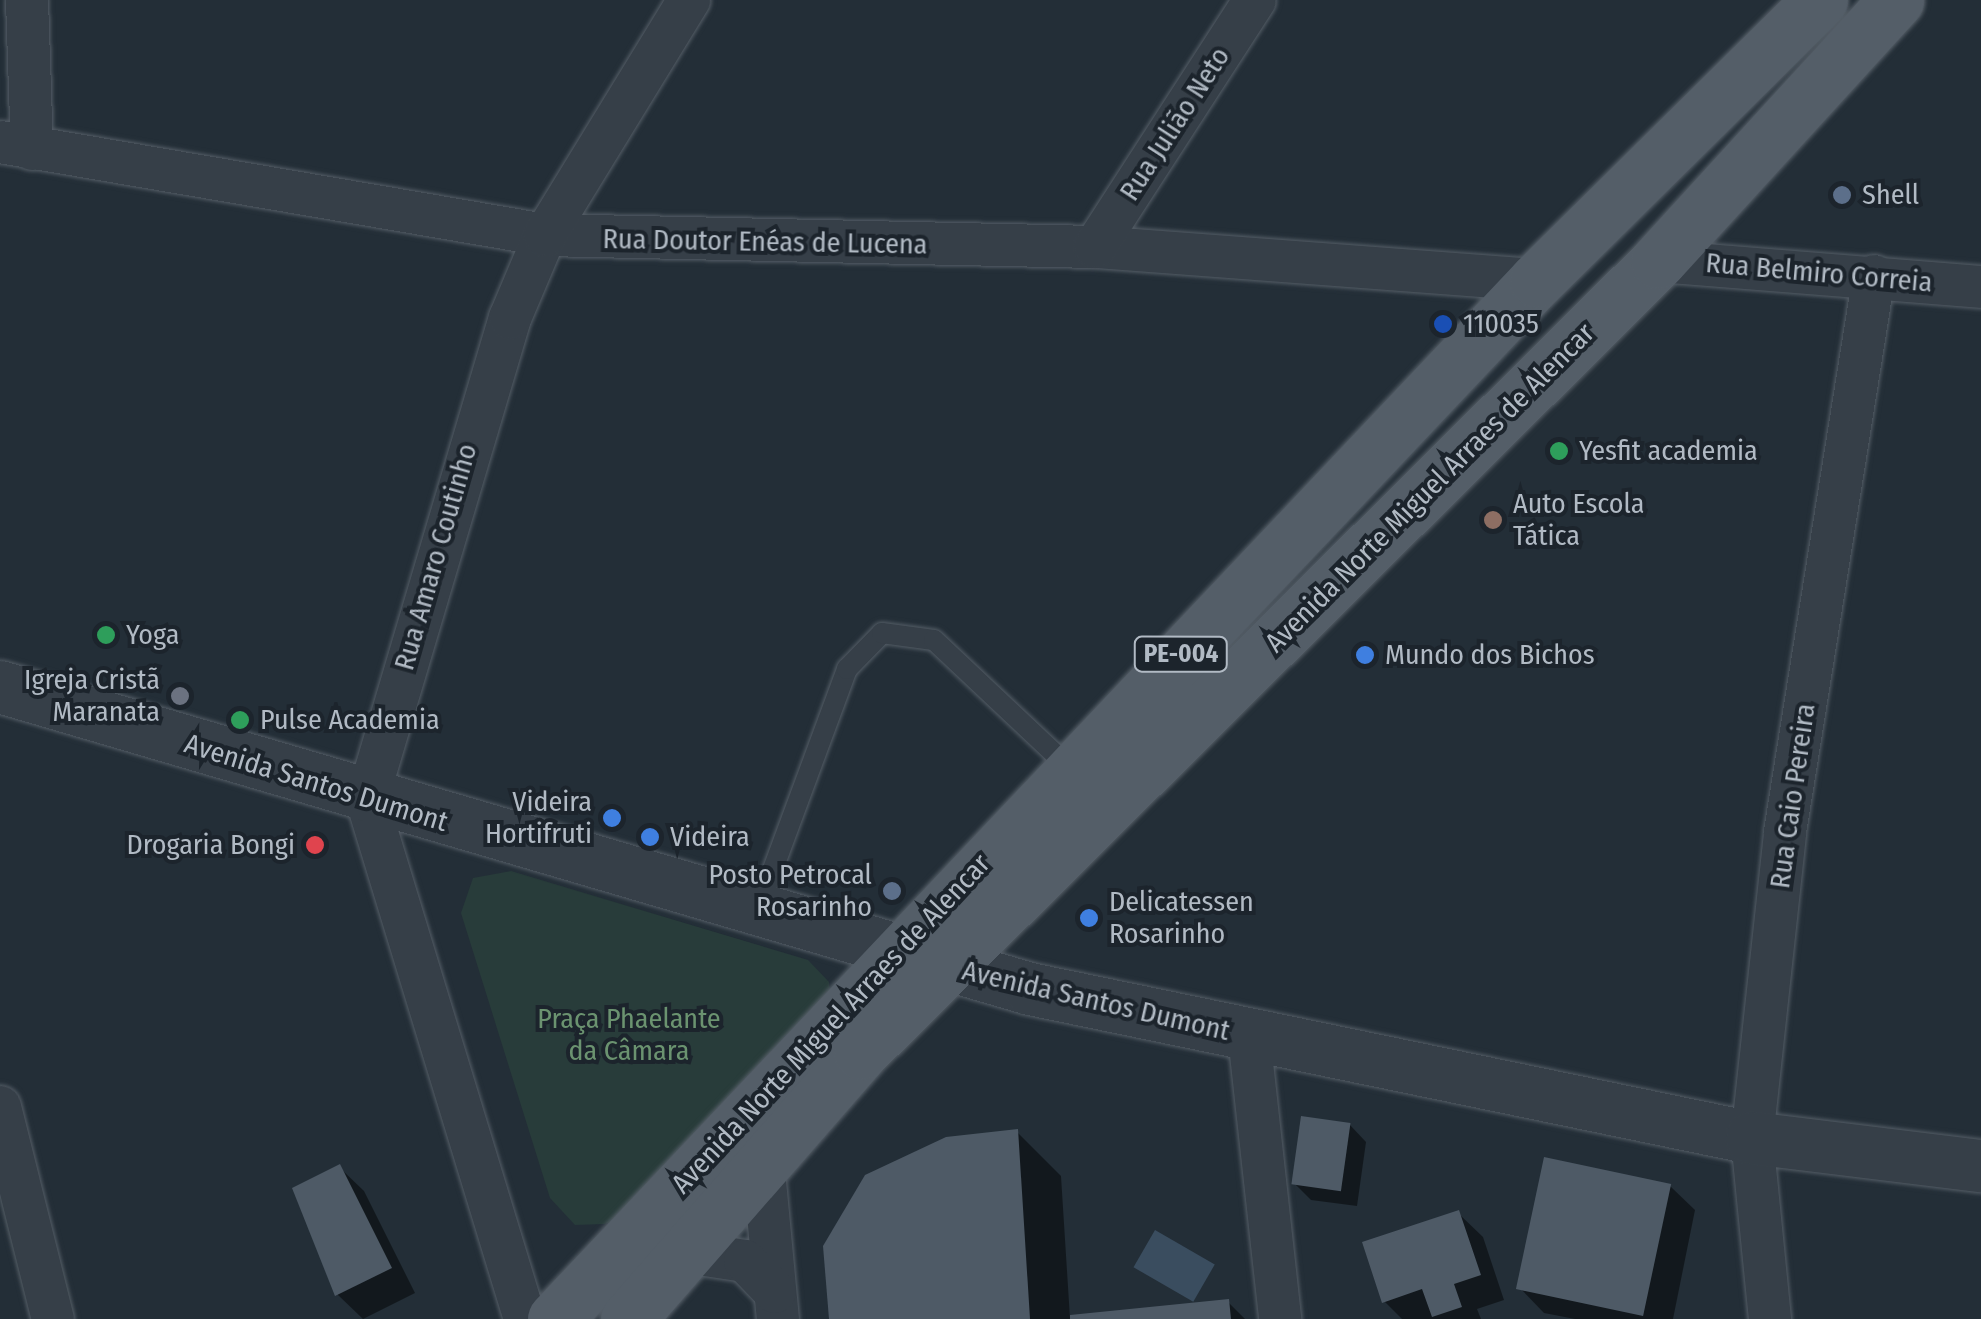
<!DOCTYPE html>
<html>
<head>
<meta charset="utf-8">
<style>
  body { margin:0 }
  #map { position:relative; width:1981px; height:1319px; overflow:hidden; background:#232e37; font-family:"Fira Sans Condensed",sans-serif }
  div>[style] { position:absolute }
  .green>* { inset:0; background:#283c3a }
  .water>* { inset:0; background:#3a4d5f; transform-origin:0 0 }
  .shadow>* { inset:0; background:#0007 }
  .building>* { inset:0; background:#4e5a66; transform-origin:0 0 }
  .roads { filter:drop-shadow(0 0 2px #545d66) drop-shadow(0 0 2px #545d66) }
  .service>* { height:20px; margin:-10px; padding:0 10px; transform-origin:10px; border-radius:10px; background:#363f48 }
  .minor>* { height:42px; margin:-21px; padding:0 21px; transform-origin:21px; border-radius:21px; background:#363f48 }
  .tertiary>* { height:52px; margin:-26px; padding:0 26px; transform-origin:26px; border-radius:26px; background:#363f48 }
  .primary>* { height:55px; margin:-27.5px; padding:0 27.5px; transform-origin:27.5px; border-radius:27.5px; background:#545e68 }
  .dots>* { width:28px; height:28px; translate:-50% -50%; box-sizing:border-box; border:5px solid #1c242c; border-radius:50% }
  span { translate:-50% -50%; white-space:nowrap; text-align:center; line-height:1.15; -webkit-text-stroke:8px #1c242c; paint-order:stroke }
  .shield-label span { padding:2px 8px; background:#1c242c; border:2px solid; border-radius:8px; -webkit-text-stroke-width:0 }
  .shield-label { font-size:25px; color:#b1bac4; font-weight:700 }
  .street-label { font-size:28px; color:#b1bac4 }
  .poi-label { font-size:28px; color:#b1bac4 }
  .left { translate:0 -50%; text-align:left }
  .right { translate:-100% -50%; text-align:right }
  .park-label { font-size:28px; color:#6b9370 }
</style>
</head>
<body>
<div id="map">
  <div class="green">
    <i style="clip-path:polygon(511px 871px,808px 960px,829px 982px,830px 993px,620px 1219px,604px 1224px,575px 1225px,550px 1198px,461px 913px,473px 878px)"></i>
  </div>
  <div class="water">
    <i style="left:1155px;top:1230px;width:69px;height:43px;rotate:30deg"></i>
  </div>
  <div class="shadow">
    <i style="clip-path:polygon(1350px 1125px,1366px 1142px,1357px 1206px,1311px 1200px,1294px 1183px)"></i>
    <i style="clip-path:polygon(1017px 1132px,1061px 1176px,1070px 1318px,1228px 1302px,1245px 1319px,831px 1319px)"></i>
    <i style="clip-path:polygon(339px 1167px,364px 1191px,415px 1293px,363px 1319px,338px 1295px,296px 1190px)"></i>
    <i style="clip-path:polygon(1670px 1186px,1695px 1210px,1673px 1319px,1575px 1319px,1544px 1313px,1520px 1288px)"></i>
    <i style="clip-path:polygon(1458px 1213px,1483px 1237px,1504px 1300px,1477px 1309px,1481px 1319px,1402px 1319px,1384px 1301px)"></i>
  </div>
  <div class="building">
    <i style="left:1301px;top:1116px;width:50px;height:69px;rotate:8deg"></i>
    <i style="clip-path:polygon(1018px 1129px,1030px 1319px,829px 1319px,823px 1246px,865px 1175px,946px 1137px)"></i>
    <i style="left:1544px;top:1157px;width:130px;height:135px;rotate:12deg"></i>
    <i style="clip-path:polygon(340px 1164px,392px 1268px,335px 1296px,292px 1188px)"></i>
    <i style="clip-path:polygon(1459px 1210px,1481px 1275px,1454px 1284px,1462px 1307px,1432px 1317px,1422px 1289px,1382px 1303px,1362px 1242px)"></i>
    <i style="clip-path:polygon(1229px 1299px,1231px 1319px,1070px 1319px,1070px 1315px)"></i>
  </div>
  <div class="roads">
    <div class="service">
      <i style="left:759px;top:907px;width:254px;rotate:-69.7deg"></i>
      <i style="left:847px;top:669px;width:50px;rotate:-45.8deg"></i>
      <i style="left:882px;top:633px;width:52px;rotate:7.7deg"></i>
      <i style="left:934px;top:640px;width:187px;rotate:43.3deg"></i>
    </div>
    <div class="minor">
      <i style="left:27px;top:0;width:149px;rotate:88.1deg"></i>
      <i style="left:0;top:142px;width:553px;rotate:9.68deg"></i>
      <i style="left:545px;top:235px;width:550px;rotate:1.25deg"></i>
      <i style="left:1095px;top:247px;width:443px;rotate:4.3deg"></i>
      <i style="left:1095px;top:247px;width:294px;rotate:-57.1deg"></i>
      <i style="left:1658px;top:261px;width:324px;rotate:4.6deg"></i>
      <i style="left:1249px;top:1036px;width:285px;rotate:83.7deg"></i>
      <i style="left:0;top:1107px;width:219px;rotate:76deg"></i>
      <i style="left:763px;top:1161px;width:159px;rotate:84.6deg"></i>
      <i style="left:685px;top:1252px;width:61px;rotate:8.5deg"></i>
      <i style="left:745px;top:1261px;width:43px;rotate:45.9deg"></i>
      <i style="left:525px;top:1319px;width:543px;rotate:-106.93deg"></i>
      <i style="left:367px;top:800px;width:503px;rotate:-73.48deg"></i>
      <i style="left:510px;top:318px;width:90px;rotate:-67.1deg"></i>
      <i style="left:545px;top:235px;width:276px;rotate:-58.5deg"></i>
      <i style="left:1770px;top:1319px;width:182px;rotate:-95.7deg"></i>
      <i style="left:1752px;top:1138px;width:308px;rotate:-83.8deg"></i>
      <i style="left:1785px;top:832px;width:563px;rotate:-80.91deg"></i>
    </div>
    <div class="tertiary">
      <i style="left:0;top:687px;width:1073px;rotate:16.34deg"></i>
      <i style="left:1030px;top:989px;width:737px;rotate:11.66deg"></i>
      <i style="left:1752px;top:1138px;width:231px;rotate:7deg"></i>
    </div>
    <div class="primary">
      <i style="left:555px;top:1319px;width:1430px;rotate:-46.62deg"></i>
      <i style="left:1537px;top:280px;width:398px;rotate:-44.7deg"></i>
      <i style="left:628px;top:1319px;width:354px;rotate:-48.9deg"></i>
      <i style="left:861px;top:1052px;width:1123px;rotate:-44.78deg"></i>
      <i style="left:1658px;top:261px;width:353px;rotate:-47.6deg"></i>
    </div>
  </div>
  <div class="dots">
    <i style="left:1842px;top:195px;background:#5c6f8a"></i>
    <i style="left:1443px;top:324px;background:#1a4fb4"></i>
    <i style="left:1559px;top:451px;background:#2e9e5b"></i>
    <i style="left:1493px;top:520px;background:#8d6e63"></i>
    <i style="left:106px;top:635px;background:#2e9e5b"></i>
    <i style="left:1365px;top:655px;background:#3f7fe0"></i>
    <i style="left:180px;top:696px;background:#6b7280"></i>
    <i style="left:240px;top:720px;background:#2e9e5b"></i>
    <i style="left:612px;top:818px;background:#3f7fe0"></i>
    <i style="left:650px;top:837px;background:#3f7fe0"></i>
    <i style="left:315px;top:845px;background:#e0444e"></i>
    <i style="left:892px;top:891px;background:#5c6f8a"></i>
    <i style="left:1089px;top:918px;background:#3f7fe0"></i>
  </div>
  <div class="shield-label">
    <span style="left:1181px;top:654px">PE-004</span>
  </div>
  <div class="street-label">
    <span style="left:1175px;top:124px;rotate:-57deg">Rua Julião Neto</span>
    <span style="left:765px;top:242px;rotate:1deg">Rua Doutor Enéas de Lucena</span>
    <span style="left:1819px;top:273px;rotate:5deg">Rua Belmiro Correia</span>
    <span style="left:1430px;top:488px;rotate:-45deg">Avenida Norte Miguel Arraes de Alencar</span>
    <span style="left:436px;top:557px;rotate:-74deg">Rua Amaro Coutinho</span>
    <span style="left:316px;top:783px;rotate:17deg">Avenida Santos Dumont</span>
    <span style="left:1793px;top:796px;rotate:-82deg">Rua Caio Pereira</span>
    <span style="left:1096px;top:1001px;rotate:13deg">Avenida Santos Dumont</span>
    <span style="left:831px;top:1024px;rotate:-47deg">Avenida Norte Miguel Arraes de Alencar</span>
  </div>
  <div class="poi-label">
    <span class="left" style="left:1862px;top:195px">Shell</span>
    <span class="left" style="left:1463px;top:324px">110035</span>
    <span class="left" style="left:1579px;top:451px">Yesfit academia</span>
    <span class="left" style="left:1513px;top:520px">Auto Escola<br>Tática</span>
    <span class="left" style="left:126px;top:635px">Yoga</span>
    <span class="left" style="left:1385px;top:655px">Mundo dos Bichos</span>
    <span class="right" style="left:160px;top:696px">Igreja Cristã<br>Maranata</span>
    <span class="left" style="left:260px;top:720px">Pulse Academia</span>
    <span class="right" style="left:592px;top:818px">Videira<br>Hortifruti</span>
    <span class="left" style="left:670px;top:837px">Videira</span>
    <span class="right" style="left:295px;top:845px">Drogaria Bongi</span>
    <span class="right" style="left:872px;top:891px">Posto Petrocal<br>Rosarinho</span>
    <span class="left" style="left:1109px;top:918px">Delicatessen<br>Rosarinho</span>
  </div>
  <div class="park-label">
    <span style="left:629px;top:1035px">Praça Phaelante<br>da Câmara</span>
  </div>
</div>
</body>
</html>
